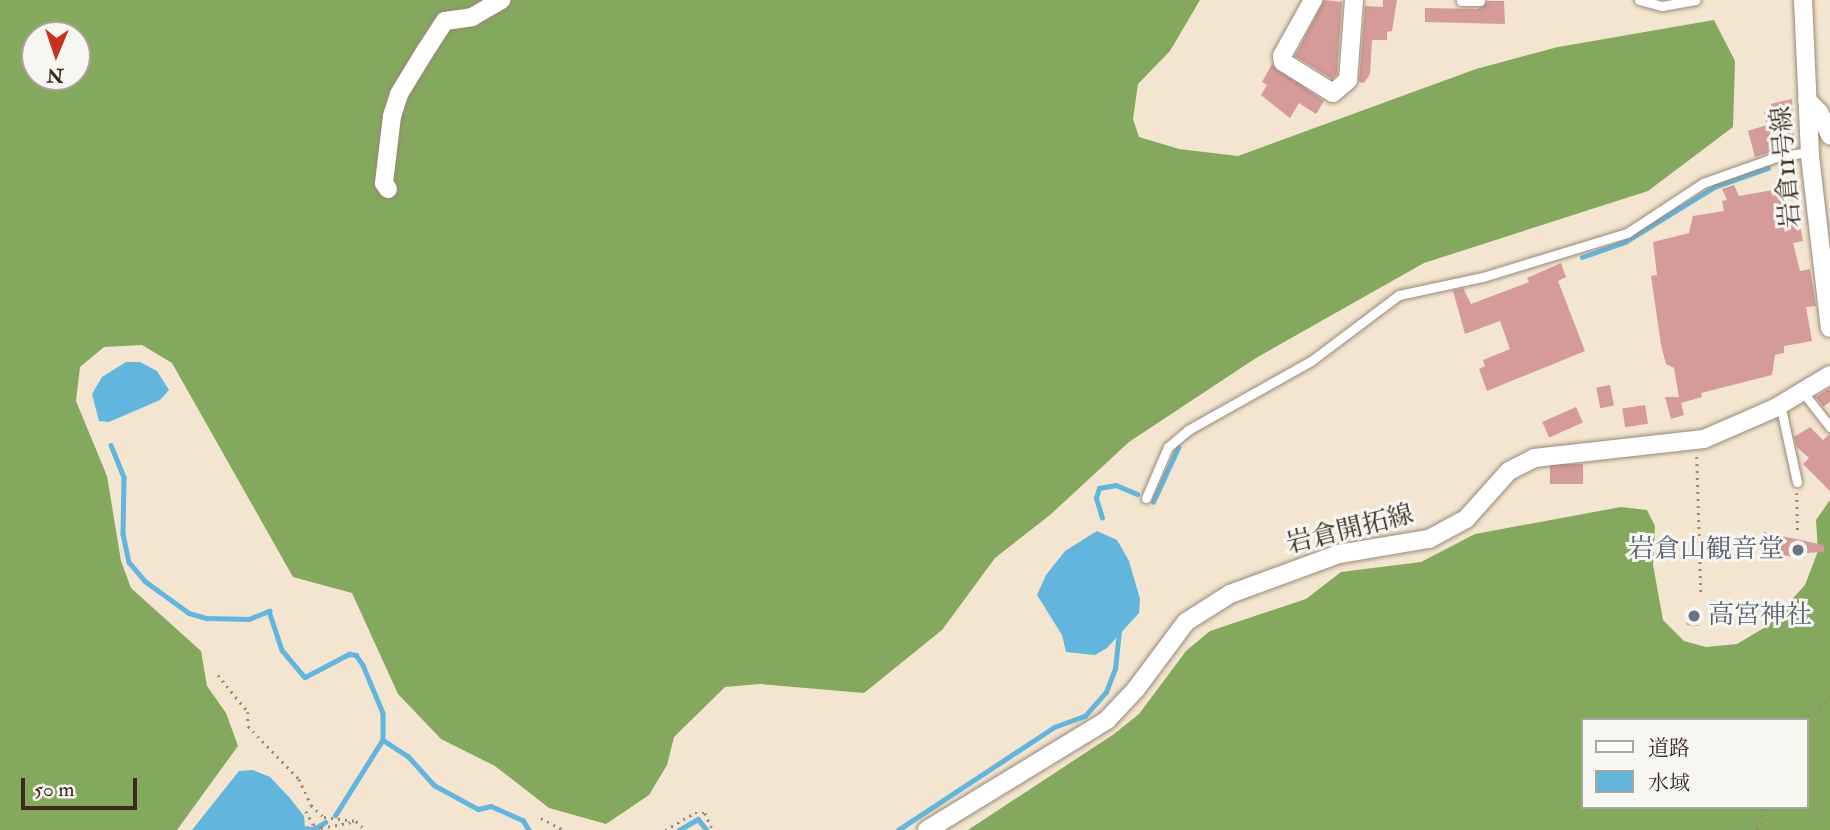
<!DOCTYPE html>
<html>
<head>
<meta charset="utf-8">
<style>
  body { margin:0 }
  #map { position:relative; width:1830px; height:830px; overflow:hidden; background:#f4e5d0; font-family:"IM FELL Double Pica","Noto Serif JP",serif }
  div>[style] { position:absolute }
  .forest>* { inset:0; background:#84a95e }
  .water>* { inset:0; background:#62b6de }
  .stream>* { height:4.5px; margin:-2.25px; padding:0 2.25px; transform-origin:2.25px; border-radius:2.25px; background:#62b6de }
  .building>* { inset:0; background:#d59b98; transform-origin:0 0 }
  .path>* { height:2.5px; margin-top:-1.25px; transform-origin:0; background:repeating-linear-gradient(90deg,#988877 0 2px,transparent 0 7px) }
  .roads { filter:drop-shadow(0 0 2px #988877) drop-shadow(0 0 2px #988877) }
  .lane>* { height:9px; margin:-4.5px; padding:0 4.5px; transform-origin:4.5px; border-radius:4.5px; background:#fff }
  .street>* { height:18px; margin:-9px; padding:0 9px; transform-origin:9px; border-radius:9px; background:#fff }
  .dots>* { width:19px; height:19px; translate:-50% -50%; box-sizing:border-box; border:4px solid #f6f6f2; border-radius:50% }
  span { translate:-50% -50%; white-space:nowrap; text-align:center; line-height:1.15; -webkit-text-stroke:6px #f6f6f2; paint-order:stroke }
  .street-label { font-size:26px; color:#3b2a1e }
  .worship-label { font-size:26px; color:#5b616d }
  .right { translate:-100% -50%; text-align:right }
  .left { translate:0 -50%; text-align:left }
  .legend { position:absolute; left:1581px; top:718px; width:228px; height:91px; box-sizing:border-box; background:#f6f6f2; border:2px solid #aba49d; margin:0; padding:9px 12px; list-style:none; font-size:21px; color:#3b2a1e }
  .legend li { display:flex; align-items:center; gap:14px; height:35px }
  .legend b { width:35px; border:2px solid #aba49d }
  .north { position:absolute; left:21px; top:21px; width:70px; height:70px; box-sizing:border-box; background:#f6f6f2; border:2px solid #aba49d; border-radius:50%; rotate:182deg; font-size:19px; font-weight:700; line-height:28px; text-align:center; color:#3b2a1e }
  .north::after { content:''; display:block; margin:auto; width:24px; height:32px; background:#c8321e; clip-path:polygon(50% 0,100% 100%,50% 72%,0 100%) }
  .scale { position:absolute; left:21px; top:778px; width:116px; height:32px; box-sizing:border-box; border:4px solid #3b2a1e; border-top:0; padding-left:9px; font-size:21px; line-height:24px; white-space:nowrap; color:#3b2a1e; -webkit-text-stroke:5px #f6f6f2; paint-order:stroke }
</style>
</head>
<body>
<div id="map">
  <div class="forest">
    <i style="clip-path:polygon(evenodd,0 0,1200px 0,1170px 51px,1138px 84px,1133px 119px,1139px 137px,1179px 149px,1238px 156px,1476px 69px,1558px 47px,1714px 20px,1735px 61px,1733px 127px,1648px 191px,1424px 263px,1256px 358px,1129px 442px,1050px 515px,995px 558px,942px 630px,864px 693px,760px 684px,725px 687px,674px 737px,667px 765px,649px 795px,606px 824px,549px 808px,495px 766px,441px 739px,398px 694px,352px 593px,293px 577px,172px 363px,142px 345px,104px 347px,80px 367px,76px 401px,107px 476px,121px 561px,131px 588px,201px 651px,207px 686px,226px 713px,238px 746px,177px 830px,0 830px,0 0,35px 35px,77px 35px,77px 77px,35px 77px,35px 35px)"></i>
    <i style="clip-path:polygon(evenodd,1830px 500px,1830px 830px,968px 830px,1114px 734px,1139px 714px,1186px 651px,1210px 631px,1306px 599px,1341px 572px,1421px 562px,1475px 534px,1621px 507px,1647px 510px,1655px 526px,1653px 565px,1663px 620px,1684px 641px,1706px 647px,1737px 644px,1769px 625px,1805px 585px,1818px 551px,1816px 520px,1830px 500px,1583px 720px,1807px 720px,1807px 807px,1583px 807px,1583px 720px)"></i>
  </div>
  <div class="water">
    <i style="clip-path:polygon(126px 362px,140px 362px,157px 371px,169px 390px,160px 400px,109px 422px,99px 421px,92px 394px,102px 377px)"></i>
    <i style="clip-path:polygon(1097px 531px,1117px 540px,1129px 561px,1140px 599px,1139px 613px,1107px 648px,1095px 655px,1066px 652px,1062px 635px,1037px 595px,1046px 575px,1065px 551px)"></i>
    <i style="clip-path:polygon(253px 770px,270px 777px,289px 797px,304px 816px,305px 830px,192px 830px,239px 771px)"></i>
  </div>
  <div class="stream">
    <i style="left:1582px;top:257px;width:46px;rotate:-19.2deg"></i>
    <i style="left:1625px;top:242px;width:105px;rotate:-31.7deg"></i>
    <i style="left:1714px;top:187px;width:57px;rotate:-19.4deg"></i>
    <i style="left:111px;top:445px;width:35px;rotate:68deg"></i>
    <i style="left:124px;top:477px;width:57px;rotate:91deg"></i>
    <i style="left:123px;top:534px;width:29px;rotate:78deg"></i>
    <i style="left:129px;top:562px;width:25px;rotate:50deg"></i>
    <i style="left:145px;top:581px;width:54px;rotate:36deg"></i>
    <i style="left:189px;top:613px;width:19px;rotate:16deg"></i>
    <i style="left:207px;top:618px;width:42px;rotate:1.4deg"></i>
    <i style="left:249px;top:619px;width:22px;rotate:-22deg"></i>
    <i style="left:269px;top:611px;width:41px;rotate:71.6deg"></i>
    <i style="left:282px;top:650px;width:35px;rotate:50deg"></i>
    <i style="left:305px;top:677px;width:50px;rotate:-27.6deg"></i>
    <i style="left:349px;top:654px;width:7px;rotate:8deg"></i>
    <i style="left:356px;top:655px;width:12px;rotate:55deg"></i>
    <i style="left:363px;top:665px;width:52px;rotate:67.4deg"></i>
    <i style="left:383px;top:713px;width:27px;rotate:90deg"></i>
    <i style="left:383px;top:740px;width:89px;rotate:122.1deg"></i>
    <i style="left:1153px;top:502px;width:60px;rotate:-65.2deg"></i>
    <i style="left:1102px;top:518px;width:21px;rotate:-107deg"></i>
    <i style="left:1096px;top:498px;width:10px;rotate:-73deg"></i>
    <i style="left:1099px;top:488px;width:17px;rotate:-10deg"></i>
    <i style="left:1116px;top:485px;width:23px;rotate:23deg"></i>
    <i style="left:383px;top:740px;width:30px;rotate:33deg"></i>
    <i style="left:408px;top:756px;width:39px;rotate:48deg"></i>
    <i style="left:434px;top:785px;width:50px;rotate:28.6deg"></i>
    <i style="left:478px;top:809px;width:13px;rotate:-13deg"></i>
    <i style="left:491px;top:806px;width:35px;rotate:24deg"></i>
    <i style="left:523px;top:820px;width:12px;rotate:59deg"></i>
    <i style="left:303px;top:828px;width:11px;rotate:5deg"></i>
    <i style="left:314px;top:829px;width:13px;rotate:-32deg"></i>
    <i style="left:679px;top:830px;width:22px;rotate:-30deg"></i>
    <i style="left:698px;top:819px;width:14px;rotate:51deg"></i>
    <i style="left:898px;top:830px;width:187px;rotate:-33.4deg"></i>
    <i style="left:1054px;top:727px;width:33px;rotate:-20deg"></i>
    <i style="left:1085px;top:716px;width:32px;rotate:-49deg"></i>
    <i style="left:1106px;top:692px;width:25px;rotate:-69deg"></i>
    <i style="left:1115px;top:669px;width:37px;rotate:-84deg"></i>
  </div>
  <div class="building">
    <i style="clip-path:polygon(1324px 0,1342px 2px,1337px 74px,1332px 79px,1295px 56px)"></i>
    <i style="clip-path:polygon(1383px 0,1397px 0,1392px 31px,1387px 32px,1387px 40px,1372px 40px,1370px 74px,1364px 83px,1359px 82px,1365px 6px,1383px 7px)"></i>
    <i style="clip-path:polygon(1487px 1px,1504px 1px,1505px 24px,1425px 22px,1425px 8px,1478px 9px)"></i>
    <i style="clip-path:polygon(1272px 64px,1324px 101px,1316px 114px,1299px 103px,1290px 118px,1261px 95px,1267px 85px,1262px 82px)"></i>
    <i style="clip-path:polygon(1792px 99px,1794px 145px,1755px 157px,1748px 131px,1767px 125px,1764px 112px,1773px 109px,1771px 104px)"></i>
    <i style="clip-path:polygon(1734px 185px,1739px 196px,1784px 188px,1789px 218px,1798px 216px,1803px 241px,1793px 243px,1800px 271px,1810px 269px,1816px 306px,1806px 307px,1812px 341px,1784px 346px,1784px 353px,1775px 355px,1772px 375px,1701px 393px,1702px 397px,1681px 403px,1684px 415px,1671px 419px,1665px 397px,1679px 397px,1674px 368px,1666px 364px,1661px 345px,1651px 276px,1657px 275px,1653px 242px,1689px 233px,1693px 216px,1724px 211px,1722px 201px,1727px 200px,1722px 189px)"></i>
    <i style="clip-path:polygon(1561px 263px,1566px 277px,1558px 281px,1585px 351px,1487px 391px,1479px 369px,1485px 366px,1483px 360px,1510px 349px,1500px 321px,1465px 334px,1453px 291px,1463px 288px,1471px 304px,1529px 282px,1527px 278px)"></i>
    <i style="left:1610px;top:385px;width:21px;height:14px;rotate:79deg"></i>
    <i style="clip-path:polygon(1830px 388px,1830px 402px,1823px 407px,1816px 397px)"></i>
    <i style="left:1645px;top:405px;width:19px;height:23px;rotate:81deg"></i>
    <i style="left:1576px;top:407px;width:17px;height:37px;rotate:66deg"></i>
    <i style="clip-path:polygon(1810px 427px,1823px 440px,1830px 434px,1830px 491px,1803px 464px,1809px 458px,1797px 447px,1794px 437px)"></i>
    <i style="left:1583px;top:464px;width:20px;height:33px;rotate:90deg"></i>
    <i style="clip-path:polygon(1763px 532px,1824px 545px,1824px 552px,1805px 553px,1805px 558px,1763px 553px)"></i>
    <i style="left:1688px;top:608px;width:12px;height:17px;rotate:5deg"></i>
  </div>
  <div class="path">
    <i style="left:1697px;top:457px;width:135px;rotate:88.3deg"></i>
    <i style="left:1797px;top:493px;width:39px;rotate:89deg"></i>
    <i style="left:218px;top:675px;width:48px;rotate:51deg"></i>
    <i style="left:248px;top:712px;width:14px;rotate:90deg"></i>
    <i style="left:248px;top:726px;width:74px;rotate:46.1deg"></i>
    <i style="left:299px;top:779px;width:29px;rotate:65deg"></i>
    <i style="left:311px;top:805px;width:18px;rotate:43deg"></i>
    <i style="left:324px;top:817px;width:32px;rotate:7deg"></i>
    <i style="left:356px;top:821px;width:13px;rotate:42deg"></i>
    <i style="left:1802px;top:720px;width:35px;rotate:-37deg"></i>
    <i style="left:306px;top:811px;width:15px;rotate:62deg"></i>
    <i style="left:313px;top:824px;width:9px;rotate:27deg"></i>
    <i style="left:321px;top:828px;width:33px;rotate:-11deg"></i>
    <i style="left:541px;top:818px;width:26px;rotate:28deg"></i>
    <i style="left:665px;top:830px;width:34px;rotate:-30deg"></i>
    <i style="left:695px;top:813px;width:10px"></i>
    <i style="left:705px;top:813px;width:19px;rotate:65deg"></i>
    <i style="left:1757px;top:830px;width:24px;rotate:-73deg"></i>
  </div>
  <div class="roads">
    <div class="lane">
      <i style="left:1639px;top:0;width:24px;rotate:15deg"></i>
      <i style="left:1662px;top:6px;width:34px;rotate:-10deg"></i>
      <i style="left:1461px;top:1px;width:19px"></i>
      <i style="left:1802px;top:391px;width:46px;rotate:52.1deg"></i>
      <i style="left:1780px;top:404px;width:80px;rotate:77.7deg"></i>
      <i style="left:1146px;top:498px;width:56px;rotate:-66.7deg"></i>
      <i style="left:1168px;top:447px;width:26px;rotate:-40deg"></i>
      <i style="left:1188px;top:430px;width:141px;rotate:-29.3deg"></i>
      <i style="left:1311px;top:361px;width:110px;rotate:-36.9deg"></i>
      <i style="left:1399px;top:295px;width:86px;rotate:-12.1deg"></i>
      <i style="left:1483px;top:277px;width:151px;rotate:-17deg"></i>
      <i style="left:1627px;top:233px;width:91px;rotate:-33.3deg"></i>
      <i style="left:1703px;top:183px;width:77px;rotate:-19.6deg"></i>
      <i style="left:1776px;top:157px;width:33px;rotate:-9deg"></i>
    </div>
    <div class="street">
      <i style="left:1313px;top:0;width:64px;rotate:119deg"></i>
      <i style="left:1282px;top:56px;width:6px;rotate:81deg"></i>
      <i style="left:1283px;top:62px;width:59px;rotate:31.8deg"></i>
      <i style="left:1333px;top:93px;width:20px;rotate:-41deg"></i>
      <i style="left:1348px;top:80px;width:80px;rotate:-85.7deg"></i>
      <i style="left:1803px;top:0;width:156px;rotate:87.4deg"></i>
      <i style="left:1810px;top:156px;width:173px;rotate:83.4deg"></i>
      <i style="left:1807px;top:100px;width:17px;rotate:45deg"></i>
      <i style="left:1819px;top:112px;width:26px;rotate:65deg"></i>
      <i style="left:388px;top:189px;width:7px;rotate:-124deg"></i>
      <i style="left:384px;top:183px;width:67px;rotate:-83.2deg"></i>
      <i style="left:392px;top:116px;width:23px;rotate:-72deg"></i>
      <i style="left:399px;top:94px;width:48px;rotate:-58.6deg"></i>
      <i style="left:424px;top:53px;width:38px;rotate:-57deg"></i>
      <i style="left:445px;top:21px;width:27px;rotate:-8deg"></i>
      <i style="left:472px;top:17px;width:34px;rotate:-30deg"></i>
      <i style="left:927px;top:830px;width:211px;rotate:-31.4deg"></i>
      <i style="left:1107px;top:720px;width:42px;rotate:-46.9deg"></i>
      <i style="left:1136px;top:689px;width:84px;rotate:-53.3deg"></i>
      <i style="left:1186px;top:622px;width:52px;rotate:-32.5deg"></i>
      <i style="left:1230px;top:594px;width:116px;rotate:-20.2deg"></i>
      <i style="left:1339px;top:554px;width:91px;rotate:-9.5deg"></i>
      <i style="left:1429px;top:539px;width:42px;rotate:-28.4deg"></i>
      <i style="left:1466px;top:519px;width:64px;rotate:-48.1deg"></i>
      <i style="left:1509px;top:471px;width:28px;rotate:-27deg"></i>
      <i style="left:1534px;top:458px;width:171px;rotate:-6.4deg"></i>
      <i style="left:1704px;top:439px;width:77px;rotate:-23.6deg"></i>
      <i style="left:1775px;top:408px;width:64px;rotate:-31deg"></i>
    </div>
  </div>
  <div class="dots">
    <i style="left:1798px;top:550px;background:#6b7280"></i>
    <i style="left:1694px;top:616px;background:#6b7280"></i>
  </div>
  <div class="street-label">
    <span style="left:1787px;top:167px;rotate:-95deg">岩倉11号線</span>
    <span style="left:1350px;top:530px;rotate:-14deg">岩倉開拓線</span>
  </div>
  <div class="worship-label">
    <span class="right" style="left:1784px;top:550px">岩倉山観音堂</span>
    <span class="left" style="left:1708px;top:616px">高宮神社</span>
  </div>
  <ul class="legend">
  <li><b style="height:9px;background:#fff"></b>道路</li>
  <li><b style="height:19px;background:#62b6de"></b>水域</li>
  </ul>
  <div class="north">N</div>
  <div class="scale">50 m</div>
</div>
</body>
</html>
